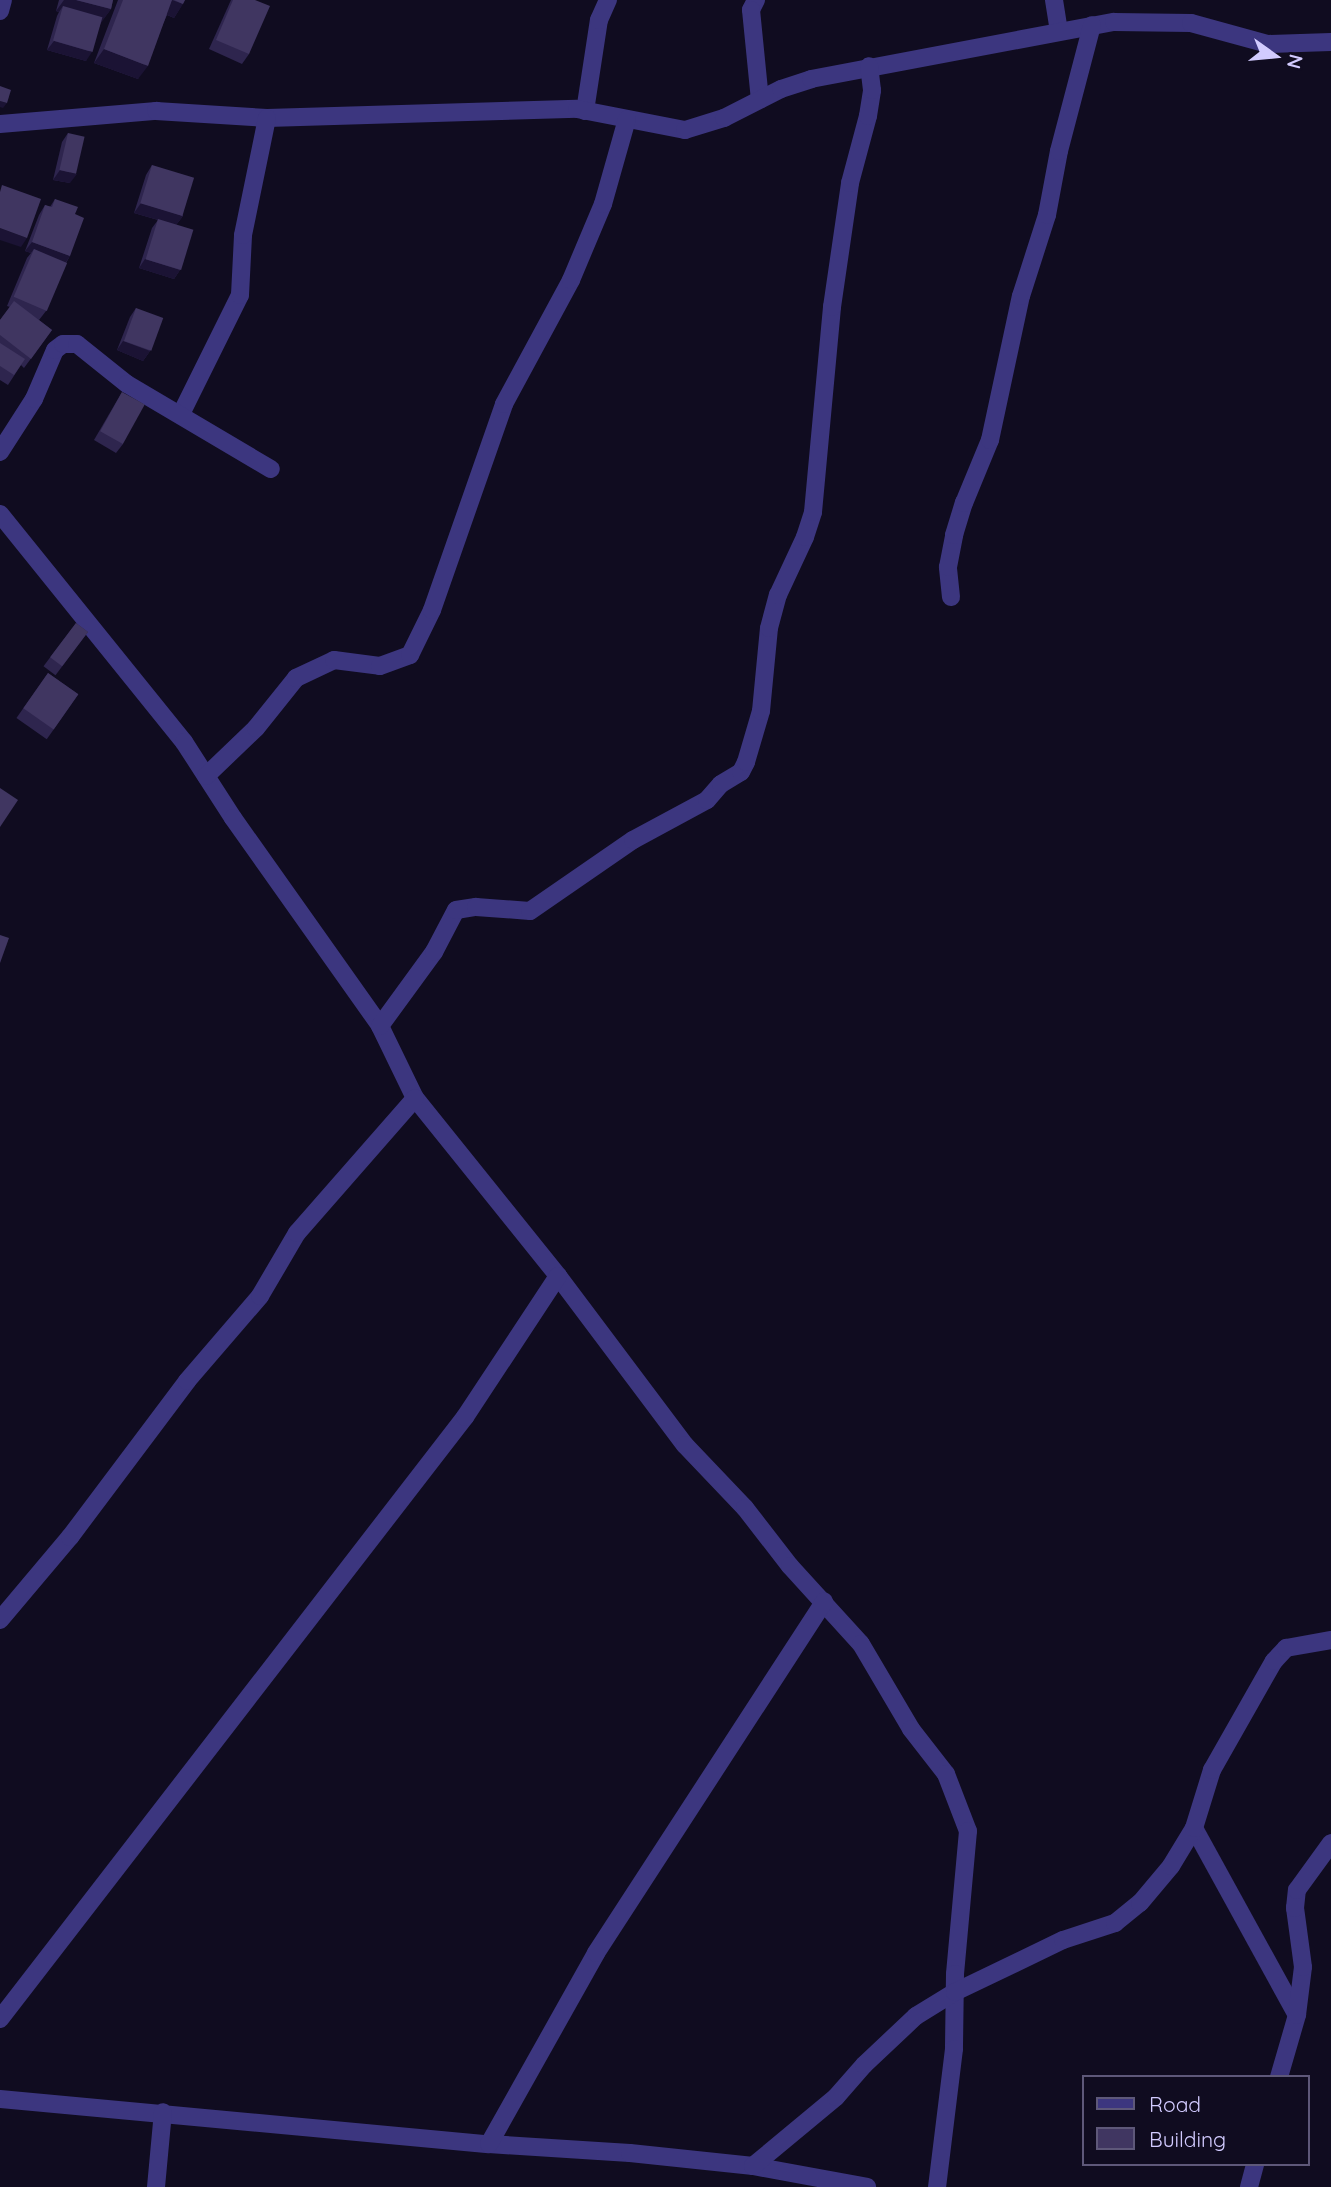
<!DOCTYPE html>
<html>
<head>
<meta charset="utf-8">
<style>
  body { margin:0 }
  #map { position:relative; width:1331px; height:2187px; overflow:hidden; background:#100c20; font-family:Quicksand,sans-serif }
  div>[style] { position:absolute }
  .minor>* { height:18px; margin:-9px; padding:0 9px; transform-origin:9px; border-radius:9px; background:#3c367f }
  .wall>* { inset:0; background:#2e254e; transform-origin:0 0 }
  .shaded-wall>* { inset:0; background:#1b1334 }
  .building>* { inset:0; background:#403661; transform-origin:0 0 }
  span { translate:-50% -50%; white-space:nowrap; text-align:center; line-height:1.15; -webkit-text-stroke:5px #100c20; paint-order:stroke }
  .legend { position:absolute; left:1082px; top:2075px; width:228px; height:91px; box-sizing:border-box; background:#100c20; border:2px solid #5e5879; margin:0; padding:9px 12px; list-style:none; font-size:21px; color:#d2cbff }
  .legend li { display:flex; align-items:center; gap:14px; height:35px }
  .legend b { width:35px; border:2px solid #5e5879 }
  .north { position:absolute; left:1240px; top:21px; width:70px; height:70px; -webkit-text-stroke:5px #100c20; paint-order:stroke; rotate:105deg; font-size:19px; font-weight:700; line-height:28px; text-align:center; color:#d2cbff }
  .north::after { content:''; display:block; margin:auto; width:24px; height:32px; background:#d2cbff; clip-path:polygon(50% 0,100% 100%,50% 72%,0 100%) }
</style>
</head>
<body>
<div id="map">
  <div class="minor">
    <i style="left:756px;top:0;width:11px;rotate:117deg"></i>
    <i style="left:751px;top:10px;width:90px;rotate:84.3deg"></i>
    <i style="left:1054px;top:0;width:31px;rotate:81deg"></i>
    <i style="left:0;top:11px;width:11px;rotate:-75deg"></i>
    <i style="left:585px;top:111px;width:92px;rotate:-81.3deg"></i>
    <i style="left:599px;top:20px;width:22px;rotate:-66deg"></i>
    <i style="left:0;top:124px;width:157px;rotate:-4.8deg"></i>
    <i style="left:156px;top:111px;width:111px;rotate:3.6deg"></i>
    <i style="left:267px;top:118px;width:310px;rotate:-1.7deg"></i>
    <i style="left:577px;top:109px;width:110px;rotate:11deg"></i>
    <i style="left:685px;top:130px;width:41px;rotate:-17.1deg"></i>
    <i style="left:724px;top:118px;width:64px;rotate:-27deg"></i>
    <i style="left:781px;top:89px;width:32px;rotate:-18deg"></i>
    <i style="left:811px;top:79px;width:308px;rotate:-10.7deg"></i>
    <i style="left:1114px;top:22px;width:77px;rotate:0.7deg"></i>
    <i style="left:1191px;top:23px;width:80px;rotate:15.3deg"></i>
    <i style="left:1268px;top:44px;width:63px;rotate:-1.8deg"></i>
    <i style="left:181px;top:414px;width:133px;rotate:-63.6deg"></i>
    <i style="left:240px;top:295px;width:60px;rotate:-87.1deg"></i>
    <i style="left:243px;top:235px;width:119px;rotate:-78.4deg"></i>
    <i style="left:0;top:452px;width:63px;rotate:-57.3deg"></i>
    <i style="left:34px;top:399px;width:53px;rotate:-66.8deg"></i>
    <i style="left:55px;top:350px;width:10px;rotate:-37deg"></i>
    <i style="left:63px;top:344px;width:14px"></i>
    <i style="left:77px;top:344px;width:64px;rotate:38.7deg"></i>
    <i style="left:127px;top:384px;width:167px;rotate:30.6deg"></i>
    <i style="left:0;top:514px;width:293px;rotate:51.1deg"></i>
    <i style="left:184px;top:742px;width:90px;rotate:57.2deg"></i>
    <i style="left:233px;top:818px;width:255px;rotate:54.7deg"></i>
    <i style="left:380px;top:1026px;width:80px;rotate:64.1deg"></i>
    <i style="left:415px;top:1098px;width:228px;rotate:51.2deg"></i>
    <i style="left:558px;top:1276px;width:211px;rotate:53.1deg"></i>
    <i style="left:685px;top:1445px;width:87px;rotate:46.4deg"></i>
    <i style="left:745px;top:1508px;width:73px;rotate:52.2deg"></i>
    <i style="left:790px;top:1566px;width:105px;rotate:47.7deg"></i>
    <i style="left:861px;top:1644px;width:99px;rotate:59.5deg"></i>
    <i style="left:911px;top:1729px;width:57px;rotate:52.1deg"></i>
    <i style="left:946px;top:1774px;width:61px;rotate:68.9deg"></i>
    <i style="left:968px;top:1831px;width:144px;rotate:95.2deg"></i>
    <i style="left:955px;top:1974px;width:75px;rotate:90.8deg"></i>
    <i style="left:954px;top:2049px;width:139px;rotate:97deg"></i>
    <i style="left:951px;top:597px;width:30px;rotate:-96deg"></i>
    <i style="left:948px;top:567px;width:33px;rotate:-79deg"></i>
    <i style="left:954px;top:535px;width:34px;rotate:-73deg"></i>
    <i style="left:964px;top:503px;width:68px;rotate:-67.6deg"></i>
    <i style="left:990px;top:440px;width:147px;rotate:-77.9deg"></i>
    <i style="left:1021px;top:296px;width:85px;rotate:-72.2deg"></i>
    <i style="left:1047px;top:215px;width:65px;rotate:-79.4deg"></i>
    <i style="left:1059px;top:151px;width:130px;rotate:-75.3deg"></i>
    <i style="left:206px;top:776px;width:69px;rotate:-43.8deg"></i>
    <i style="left:256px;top:728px;width:64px;rotate:-51.3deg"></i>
    <i style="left:296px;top:678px;width:42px;rotate:-25.3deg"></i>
    <i style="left:334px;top:660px;width:46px;rotate:7.4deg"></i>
    <i style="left:380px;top:666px;width:32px;rotate:-20deg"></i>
    <i style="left:410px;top:655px;width:50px;rotate:-63.9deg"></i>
    <i style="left:432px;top:610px;width:218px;rotate:-70.7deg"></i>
    <i style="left:504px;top:404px;width:141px;rotate:-61.6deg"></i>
    <i style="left:571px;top:280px;width:82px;rotate:-67.2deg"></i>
    <i style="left:603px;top:204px;width:88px;rotate:-74.2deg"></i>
    <i style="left:380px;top:1026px;width:92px;rotate:-53.9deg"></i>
    <i style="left:434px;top:952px;width:47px;rotate:-62.4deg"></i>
    <i style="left:456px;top:910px;width:20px;rotate:-9deg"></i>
    <i style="left:476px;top:907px;width:54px;rotate:4.2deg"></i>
    <i style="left:530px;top:911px;width:125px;rotate:-34.6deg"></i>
    <i style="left:633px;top:840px;width:84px;rotate:-28.4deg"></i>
    <i style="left:707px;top:800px;width:21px;rotate:-49deg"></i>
    <i style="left:721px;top:784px;width:23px;rotate:-31deg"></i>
    <i style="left:741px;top:772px;width:11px;rotate:-63deg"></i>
    <i style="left:746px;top:762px;width:53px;rotate:-73.6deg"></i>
    <i style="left:761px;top:711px;width:83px;rotate:-84.5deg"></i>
    <i style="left:769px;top:628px;width:34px;rotate:-75deg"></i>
    <i style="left:778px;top:595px;width:64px;rotate:-65deg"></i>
    <i style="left:805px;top:537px;width:26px;rotate:-72deg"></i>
    <i style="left:813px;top:512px;width:206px;rotate:-84.7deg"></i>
    <i style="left:832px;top:307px;width:125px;rotate:-81.7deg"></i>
    <i style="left:850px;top:183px;width:69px;rotate:-75deg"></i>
    <i style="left:868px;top:116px;width:26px;rotate:-81deg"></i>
    <i style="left:872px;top:90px;width:24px;rotate:-97deg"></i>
    <i style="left:0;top:1620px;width:109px;rotate:-49.9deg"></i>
    <i style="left:70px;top:1537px;width:195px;rotate:-53.1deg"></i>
    <i style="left:187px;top:1381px;width:112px;rotate:-49.3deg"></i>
    <i style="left:260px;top:1296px;width:73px;rotate:-59.6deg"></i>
    <i style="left:297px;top:1233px;width:179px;rotate:-48.8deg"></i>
    <i style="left:1194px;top:1828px;width:213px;rotate:61.2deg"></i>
    <i style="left:0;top:2019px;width:761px;rotate:-52.32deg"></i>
    <i style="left:465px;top:1417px;width:169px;rotate:-56.6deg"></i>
    <i style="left:1279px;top:2077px;width:65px;rotate:-73.8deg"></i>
    <i style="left:1297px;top:2015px;width:48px;rotate:-82.9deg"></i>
    <i style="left:1303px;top:1967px;width:60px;rotate:-97.7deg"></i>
    <i style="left:1295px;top:1908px;width:18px;rotate:-84deg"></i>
    <i style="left:1297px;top:1890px;width:58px;rotate:-54.1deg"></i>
    <i style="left:0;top:2099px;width:491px;rotate:5.3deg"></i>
    <i style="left:489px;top:2144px;width:141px;rotate:3.7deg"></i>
    <i style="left:630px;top:2153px;width:124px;rotate:6deg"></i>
    <i style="left:753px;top:2166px;width:116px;rotate:10.4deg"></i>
    <i style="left:489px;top:2144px;width:219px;rotate:-60.7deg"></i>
    <i style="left:596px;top:1953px;width:419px;rotate:-57deg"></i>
    <i style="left:753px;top:2166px;width:108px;rotate:-39.7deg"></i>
    <i style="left:836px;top:2097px;width:43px;rotate:-48.8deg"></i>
    <i style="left:864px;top:2065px;width:71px;rotate:-43.3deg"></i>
    <i style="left:916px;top:2016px;width:46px;rotate:-31.6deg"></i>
    <i style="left:955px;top:1992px;width:120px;rotate:-25.7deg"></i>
    <i style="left:1063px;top:1940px;width:55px;rotate:-18.1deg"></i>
    <i style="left:1115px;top:1923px;width:32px;rotate:-39deg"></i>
    <i style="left:1140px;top:1903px;width:48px;rotate:-50deg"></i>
    <i style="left:1171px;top:1866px;width:44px;rotate:-58.8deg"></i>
    <i style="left:1194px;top:1828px;width:61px;rotate:-72.8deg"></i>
    <i style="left:1212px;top:1770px;width:125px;rotate:-60.4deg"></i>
    <i style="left:1274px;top:1661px;width:18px;rotate:-47deg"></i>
    <i style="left:1286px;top:1648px;width:46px;rotate:-10.1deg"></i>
    <i style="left:156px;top:2187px;width:75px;rotate:-84.7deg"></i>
    <i style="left:1249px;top:2187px;width:24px;rotate:-75deg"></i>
  </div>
  <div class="wall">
    <i style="clip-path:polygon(59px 0,113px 0,111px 9px,101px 22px,86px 61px,47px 50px,57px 16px,59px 12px,56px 11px)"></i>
    <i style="clip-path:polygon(118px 0,185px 0,174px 18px,167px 15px,138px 79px,94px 63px)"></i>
    <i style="clip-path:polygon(231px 0,255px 0,249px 54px,242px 64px,209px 49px)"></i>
    <i style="clip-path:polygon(68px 133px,70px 183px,53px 180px,62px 142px)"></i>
    <i style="clip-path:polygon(152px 165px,183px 216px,176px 225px,180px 270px,174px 279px,139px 268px,152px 228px,158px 220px,134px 213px,146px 175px)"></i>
    <i style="clip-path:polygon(55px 199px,75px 214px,70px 256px,66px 263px,46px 311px,39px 320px,52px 330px,24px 368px,21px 365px,8px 385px,0 380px,0 320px,10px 307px,7px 306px,27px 258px,31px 253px,25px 251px,39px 215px,45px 205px,50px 207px)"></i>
    <i style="clip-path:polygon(136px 308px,150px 351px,143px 361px,117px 350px,130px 317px)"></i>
    <i style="clip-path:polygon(122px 392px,123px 444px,116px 453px,94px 440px)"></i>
    <i style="left:76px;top:623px;width:15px;height:54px;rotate:37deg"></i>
    <i style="left:48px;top:673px;width:37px;height:55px;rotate:35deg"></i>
  </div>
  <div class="shaded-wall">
    <i style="clip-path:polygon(64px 0,76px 0,111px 9px,101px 23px,62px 13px,63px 6px,59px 12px,56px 11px)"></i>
    <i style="clip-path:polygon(172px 0,183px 4px,174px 18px,163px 13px)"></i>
    <i style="clip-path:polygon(54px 41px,92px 52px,86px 61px,47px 50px)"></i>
    <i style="clip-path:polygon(104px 49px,148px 66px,138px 79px,94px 63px)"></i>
    <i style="clip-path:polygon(0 101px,7px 103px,3px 108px,0 107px)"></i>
    <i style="clip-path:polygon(60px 170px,77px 174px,70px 183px,53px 180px)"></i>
    <i style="clip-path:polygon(141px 203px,183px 216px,176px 225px,134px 213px)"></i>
    <i style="clip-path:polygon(0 228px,27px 238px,21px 247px,0 240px)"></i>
    <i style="clip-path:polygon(32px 242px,70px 256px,64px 265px,34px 249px,31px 253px,25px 251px)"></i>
    <i style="clip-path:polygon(145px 259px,180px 270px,174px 279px,139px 268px)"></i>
    <i style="clip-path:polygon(123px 341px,150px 351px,143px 361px,117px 350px)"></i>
  </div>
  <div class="building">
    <i style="clip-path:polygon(76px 0,113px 0,111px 9px)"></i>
    <i style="clip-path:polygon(123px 0,172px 0,148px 66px,104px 49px)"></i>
    <i style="clip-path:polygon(174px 0,185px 0,183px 4px)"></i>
    <i style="clip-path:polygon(233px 0,255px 0,270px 6px,249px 54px,216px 40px)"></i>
    <i style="left:63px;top:6px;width:41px;height:36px;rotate:16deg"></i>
    <i style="clip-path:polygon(0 86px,11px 90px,7px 103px,0 101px)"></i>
    <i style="left:68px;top:133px;width:17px;height:38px;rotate:13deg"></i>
    <i style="left:152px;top:165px;width:44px;height:40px;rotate:17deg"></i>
    <i style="clip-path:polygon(2px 185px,41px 199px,27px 238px,0 228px,0 192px)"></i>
    <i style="clip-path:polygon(55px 199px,78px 207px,75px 214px,84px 218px,70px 256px,32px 242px,45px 205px,52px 207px)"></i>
    <i style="left:158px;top:219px;width:37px;height:42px;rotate:17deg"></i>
    <i style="left:34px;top:249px;width:36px;height:52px;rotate:23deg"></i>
    <i style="clip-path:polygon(14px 301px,52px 330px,31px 359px,0 335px,0 320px)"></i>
    <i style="left:136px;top:308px;width:29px;height:35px;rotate:20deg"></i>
    <i style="clip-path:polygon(0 343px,25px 359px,14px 375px,0 366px)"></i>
    <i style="left:122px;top:392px;width:26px;height:45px;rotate:29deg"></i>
    <i style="left:76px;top:623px;width:15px;height:43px;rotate:37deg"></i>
    <i style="left:48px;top:673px;width:37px;height:43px;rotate:35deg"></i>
    <i style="clip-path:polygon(0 788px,18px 800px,0 827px)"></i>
    <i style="clip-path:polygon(0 935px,9px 938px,0 963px)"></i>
  </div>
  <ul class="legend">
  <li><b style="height:9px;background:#3c367f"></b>Road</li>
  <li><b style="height:19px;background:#403661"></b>Building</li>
  </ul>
  <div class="north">N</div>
</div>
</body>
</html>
